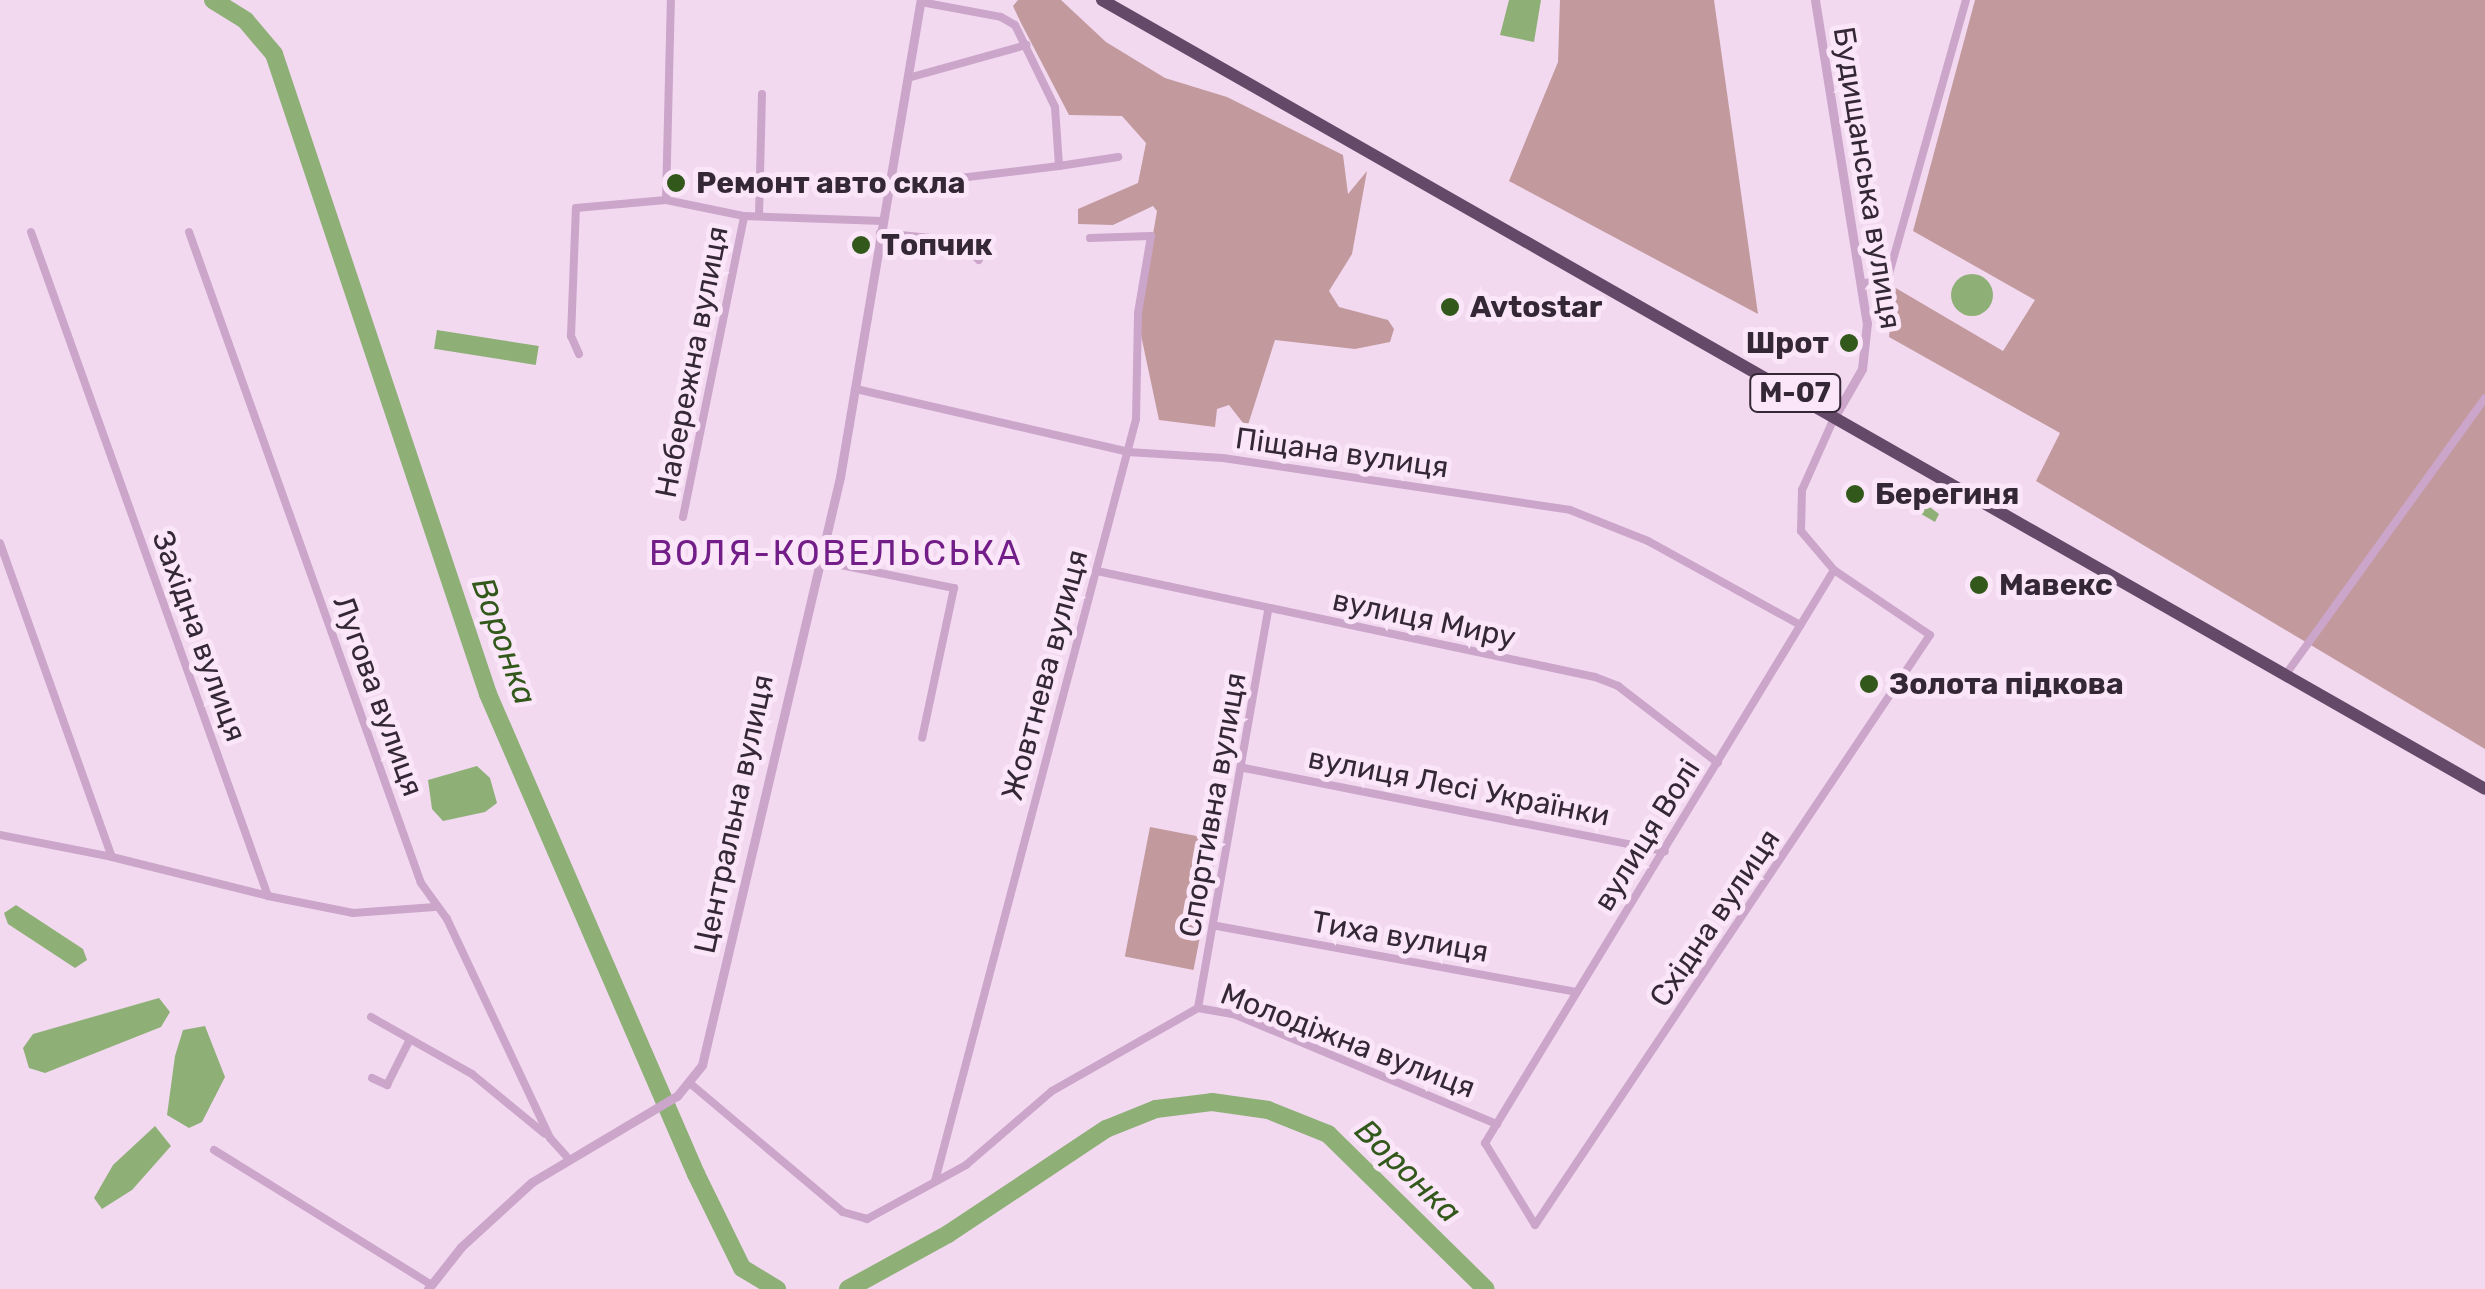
<!DOCTYPE html>
<html>
<head>
<meta charset="utf-8">
<style>
  body { margin:0 }
  #map { position:relative; width:2485px; height:1289px; overflow:hidden; background:#f2d9f0; font-family:Rubik,sans-serif }
  div>[style] { position:absolute }
  .green>* { inset:0; background:#c2999d; transform-origin:0 0 }
  .water>* { inset:0; background:#8eb077; transform-origin:0 0 }
  .round { border-radius:50% }
  .river>* { height:18px; margin:-9px; padding:0 9px; transform-origin:9px; border-radius:9px; background:#8eb077 }
  .minor>* { height:8px; margin:-4px; padding:0 4px; transform-origin:4px; border-radius:4px; background:#cba5ca }
  .tertiary>* { height:9px; margin:-4.5px; padding:0 4.5px; transform-origin:4.5px; border-radius:4.5px; background:#cba5ca }
  .trunk>* { height:12px; margin:-6px; padding:0 6px; transform-origin:6px; border-radius:6px; background:#644a68 }
  .dots>* { width:28px; height:28px; translate:-50% -50%; box-sizing:border-box; border:5px solid #fae6f8; border-radius:50% }
  span { translate:-50% -50%; white-space:nowrap; text-align:center; line-height:1.15; -webkit-text-stroke:10px #fae6f8; paint-order:stroke }
  .shield-label span { padding:2px 8px; background:#fae6f8; border:2px solid; border-radius:8px; -webkit-text-stroke-width:0 }
  .shield-label { font-size:28px; color:#342736; font-weight:700 }
  .street-label { font-size:30px; color:#342736 }
  .poi-label { font-size:30px; color:#342736; font-weight:700 }
  .left { translate:0 -50%; text-align:left }
  .right { translate:-100% -50%; text-align:right }
  .water-label { font-size:32px; color:#32591b; font-style:italic }
  .quarter-label { font-size:35px; color:#721d88; letter-spacing:2.5px }
</style>
</head>
<body>
<div id="map">
  <div class="green">
    <i style="clip-path:polygon(1018px 0,1061px 0,1106px 42px,1165px 78px,1227px 97px,1343px 155px,1348px 194px,1367px 171px,1352px 254px,1329px 291px,1339px 307px,1388px 320px,1394px 329px,1390px 342px,1355px 349px,1275px 340px,1247px 428px,1229px 405px,1217px 409px,1215px 427px,1159px 420px,1138px 321px,1157px 211px,1153px 206px,1113px 225px,1078px 224px,1078px 209px,1138px 183px,1146px 143px,1122px 116px,1069px 115px,1021px 23px,1013px 6px)"></i>
    <i style="clip-path:polygon(1560px 0,1714px 0,1758px 314px,1509px 181px,1558px 62px)"></i>
    <i style="clip-path:polygon(1975px 0,2485px 0,2485px 749px,2036px 481px,2060px 433px,1889px 337px,1894px 287px,2003px 351px,2035px 300px,1913px 231px)"></i>
    <i style="left:1150px;top:827px;width:70px;height:132px;rotate:11deg"></i>
  </div>
  <div class="water">
    <i style="clip-path:polygon(1509px 0,1541px 0,1534px 42px,1500px 35px)"></i>
    <i class="round" style="left:1951px;top:274px;width:42px;height:42px"></i>
    <i style="left:437px;top:330px;width:103px;height:19px;rotate:9deg"></i>
    <i style="clip-path:polygon(1885px 480px,1907px 492px,1918px 483px,1925px 487px,1919px 499px,1939px 514px,1935px 522px,1878px 489px)"></i>
    <i style="clip-path:polygon(477px 766px,490px 778px,497px 803px,485px 812px,443px 821px,432px 809px,428px 780px)"></i>
    <i style="clip-path:polygon(16px 905px,83px 949px,87px 960px,75px 968px,8px 924px,4px 913px)"></i>
    <i style="clip-path:polygon(159px 998px,170px 1012px,161px 1027px,45px 1073px,29px 1068px,23px 1048px,33px 1034px)"></i>
    <i style="clip-path:polygon(205px 1026px,225px 1077px,202px 1122px,189px 1128px,167px 1115px,175px 1056px,183px 1030px)"></i>
    <i style="clip-path:polygon(155px 1126px,171px 1146px,132px 1190px,102px 1209px,94px 1198px,113px 1165px)"></i>
  </div>
  <div class="river">
    <i style="left:213px;top:0;width:39px;rotate:32deg"></i>
    <i style="left:246px;top:21px;width:43px;rotate:49.7deg"></i>
    <i style="left:274px;top:54px;width:675px;rotate:71.51deg"></i>
    <i style="left:488px;top:694px;width:523px;rotate:66.57deg"></i>
    <i style="left:696px;top:1174px;width:105px;rotate:63.9deg"></i>
    <i style="left:742px;top:1268px;width:41px;rotate:31deg"></i>
    <i style="left:848px;top:1289px;width:114px;rotate:-28.8deg"></i>
    <i style="left:948px;top:1234px;width:190px;rotate:-33.6deg"></i>
    <i style="left:1106px;top:1129px;width:54px;rotate:-21.8deg"></i>
    <i style="left:1156px;top:1109px;width:56px;rotate:-7.1deg"></i>
    <i style="left:1212px;top:1102px;width:57px;rotate:8.1deg"></i>
    <i style="left:1268px;top:1110px;width:65px;rotate:21.8deg"></i>
    <i style="left:1328px;top:1134px;width:221px;rotate:44.5deg"></i>
  </div>
  <div class="minor">
    <i style="left:921px;top:2px;width:81px;rotate:10.6deg"></i>
    <i style="left:1001px;top:17px;width:16px;rotate:30deg"></i>
    <i style="left:1015px;top:25px;width:91px;rotate:64deg"></i>
    <i style="left:1055px;top:107px;width:59px;rotate:86.1deg"></i>
    <i style="left:1059px;top:166px;width:100px;rotate:173.1deg"></i>
    <i style="left:908px;top:78px;width:123px;rotate:-15.6deg"></i>
    <i style="left:1059px;top:166px;width:60px;rotate:-8.7deg"></i>
    <i style="left:666px;top:200px;width:200px;rotate:-88.6deg"></i>
    <i style="left:759px;top:216px;width:122px;rotate:-88.6deg"></i>
    <i style="left:31px;top:232px;width:705px;rotate:70.36deg"></i>
    <i style="left:268px;top:896px;width:87px;rotate:11.3deg"></i>
    <i style="left:353px;top:913px;width:82px;rotate:-4.2deg"></i>
    <i style="left:189px;top:232px;width:691px;rotate:70.39deg"></i>
    <i style="left:421px;top:883px;width:44px;rotate:54.2deg"></i>
    <i style="left:447px;top:919px;width:242px;rotate:64.8deg"></i>
    <i style="left:550px;top:1138px;width:24px;rotate:48deg"></i>
    <i style="left:880px;top:233px;width:81px;rotate:5.6deg"></i>
    <i style="left:961px;top:241px;width:26px;rotate:47deg"></i>
    <i style="left:1863px;top:283px;width:24px;rotate:-5deg"></i>
    <i style="left:1887px;top:281px;width:292px;rotate:-74.3deg"></i>
    <i style="left:579px;top:354px;width:20px;rotate:-114deg"></i>
    <i style="left:571px;top:336px;width:128px;rotate:-87.8deg"></i>
    <i style="left:576px;top:208px;width:90px;rotate:-5.1deg"></i>
    <i style="left:666px;top:200px;width:80px;rotate:11.6deg"></i>
    <i style="left:744px;top:216px;width:139px;rotate:2.1deg"></i>
    <i style="left:856px;top:389px;width:279px;rotate:13deg"></i>
    <i style="left:1128px;top:452px;width:95px;rotate:3.6deg"></i>
    <i style="left:1223px;top:458px;width:351px;rotate:8.5deg"></i>
    <i style="left:1570px;top:510px;width:84px;rotate:21.7deg"></i>
    <i style="left:1648px;top:541px;width:174px;rotate:28.9deg"></i>
    <i style="left:683px;top:517px;width:307px;rotate:-78.5deg"></i>
    <i style="left:0;top:543px;width:333px;rotate:70.4deg"></i>
    <i style="left:112px;top:857px;width:161px;rotate:14deg"></i>
    <i style="left:821px;top:561px;width:136px;rotate:11.5deg"></i>
    <i style="left:954px;top:588px;width:153px;rotate:102deg"></i>
    <i style="left:1834px;top:570px;width:671px;rotate:121.34deg"></i>
    <i style="left:1485px;top:1143px;width:96px;rotate:58.6deg"></i>
    <i style="left:1535px;top:1225px;width:710px;rotate:-56.2deg"></i>
    <i style="left:1930px;top:635px;width:116px;rotate:-145.9deg"></i>
    <i style="left:1834px;top:570px;width:51px;rotate:-130.2deg"></i>
    <i style="left:1801px;top:531px;width:41px;rotate:-88.6deg"></i>
    <i style="left:1802px;top:490px;width:81px;rotate:-66deg"></i>
    <i style="left:1097px;top:571px;width:509px;rotate:12.02deg"></i>
    <i style="left:1595px;top:677px;width:25px;rotate:21deg"></i>
    <i style="left:1618px;top:686px;width:126px;rotate:37.6deg"></i>
    <i style="left:2286px;top:674px;width:340px;rotate:-54.2deg"></i>
    <i style="left:1244px;top:768px;width:429px;rotate:11.2deg"></i>
    <i style="left:0;top:835px;width:114px;rotate:11.1deg"></i>
    <i style="left:1217px;top:926px;width:365px;rotate:10.4deg"></i>
    <i style="left:1198px;top:1008px;width:405px;rotate:-80deg"></i>
    <i style="left:371px;top:1017px;width:116px;rotate:29.4deg"></i>
    <i style="left:472px;top:1074px;width:94px;rotate:39.4deg"></i>
    <i style="left:372px;top:1078px;width:17px;rotate:25deg"></i>
    <i style="left:387px;top:1085px;width:49px;rotate:-63.4deg"></i>
    <i style="left:692px;top:1085px;width:197px;rotate:40.1deg"></i>
    <i style="left:843px;top:1212px;width:25px;rotate:16deg"></i>
    <i style="left:867px;top:1219px;width:113px;rotate:-28.6deg"></i>
    <i style="left:966px;top:1165px;width:113px;rotate:-40.7deg"></i>
    <i style="left:1052px;top:1091px;width:168px;rotate:-29.6deg"></i>
    <i style="left:1198px;top:1008px;width:39px;rotate:10deg"></i>
    <i style="left:1236px;top:1015px;width:283px;rotate:22.7deg"></i>
    <i style="left:214px;top:1150px;width:254px;rotate:31.8deg"></i>
    <i style="left:935px;top:1181px;width:788px;rotate:-75.22deg"></i>
    <i style="left:1136px;top:419px;width:106px;rotate:-88.9deg"></i>
    <i style="left:1138px;top:313px;width:78px;rotate:-80.4deg"></i>
    <i style="left:1151px;top:236px;width:61px;rotate:178.1deg"></i>
  </div>
  <div class="tertiary">
    <i style="left:1815px;top:0;width:327px;rotate:80.9deg"></i>
    <i style="left:1867px;top:323px;width:46px;rotate:96.2deg"></i>
    <i style="left:1862px;top:369px;width:54px;rotate:119.9deg"></i>
    <i style="left:428px;top:1289px;width:53px;rotate:-51.8deg"></i>
    <i style="left:461px;top:1247px;width:96px;rotate:-42.5deg"></i>
    <i style="left:532px;top:1182px;width:169px;rotate:-30.7deg"></i>
    <i style="left:677px;top:1096px;width:40px;rotate:-51deg"></i>
    <i style="left:702px;top:1065px;width:604px;rotate:-76.79deg"></i>
    <i style="left:840px;top:477px;width:484px;rotate:-80.4deg"></i>
  </div>
  <div class="trunk">
    <i style="left:1102px;top:0;width:1592px;rotate:29.7deg"></i>
  </div>
  <div class="dots">
    <i style="left:676px;top:183px;background:#32591b"></i>
    <i style="left:861px;top:245px;background:#32591b"></i>
    <i style="left:1450px;top:307px;background:#32591b"></i>
    <i style="left:1849px;top:343px;background:#32591b"></i>
    <i style="left:1855px;top:494px;background:#32591b"></i>
    <i style="left:1979px;top:585px;background:#32591b"></i>
    <i style="left:1869px;top:684px;background:#32591b"></i>
  </div>
  <div class="shield-label">
    <span style="left:1795px;top:393px">М-07</span>
  </div>
  <div class="street-label">
    <span style="left:1867px;top:178px;rotate:81deg">Будищанська вулиця</span>
    <span style="left:692px;top:362px;rotate:-79deg">Набережна вулиця</span>
    <span style="left:1342px;top:453px;rotate:8deg">Піщана вулиця</span>
    <span style="left:1424px;top:619px;rotate:12deg">вулиця Миру</span>
    <span style="left:199px;top:636px;rotate:70deg">Західна вулиця</span>
    <span style="left:1045px;top:675px;rotate:-75deg">Жовтнева вулиця</span>
    <span style="left:378px;top:696px;rotate:70deg">Лугова вулиця</span>
    <span style="left:1459px;top:787px;rotate:11deg">вулиця Лесі Українки</span>
    <span style="left:1213px;top:805px;rotate:-80deg">Спортивна вулиця</span>
    <span style="left:734px;top:814px;rotate:-78deg">Центральна вулиця</span>
    <span style="left:1647px;top:835px;rotate:-58deg">вулиця Волі</span>
    <span style="left:1715px;top:918px;rotate:-56deg">Східна вулиця</span>
    <span style="left:1400px;top:937px;rotate:10deg">Тиха вулиця</span>
    <span style="left:1348px;top:1041px;rotate:21deg">Молодіжна вулиця</span>
  </div>
  <div class="poi-label">
    <span class="left" style="left:696px;top:183px">Ремонт авто скла</span>
    <span class="left" style="left:881px;top:245px">Топчик</span>
    <span class="left" style="left:1470px;top:307px">Avtostar</span>
    <span class="right" style="left:1829px;top:343px">Шрот</span>
    <span class="left" style="left:1875px;top:494px">Берегиня</span>
    <span class="left" style="left:1999px;top:585px">Мавекс</span>
    <span class="left" style="left:1889px;top:684px">Золота підкова</span>
  </div>
  <div class="water-label">
    <span style="left:504px;top:641px;rotate:70deg">Воронка</span>
    <span style="left:1408px;top:1171px;rotate:44deg">Воронка</span>
  </div>
  <div class="quarter-label">
    <span style="left:836px;top:553px">ВОЛЯ-КОВЕЛЬСЬКА</span>
  </div>
</div>
</body>
</html>
